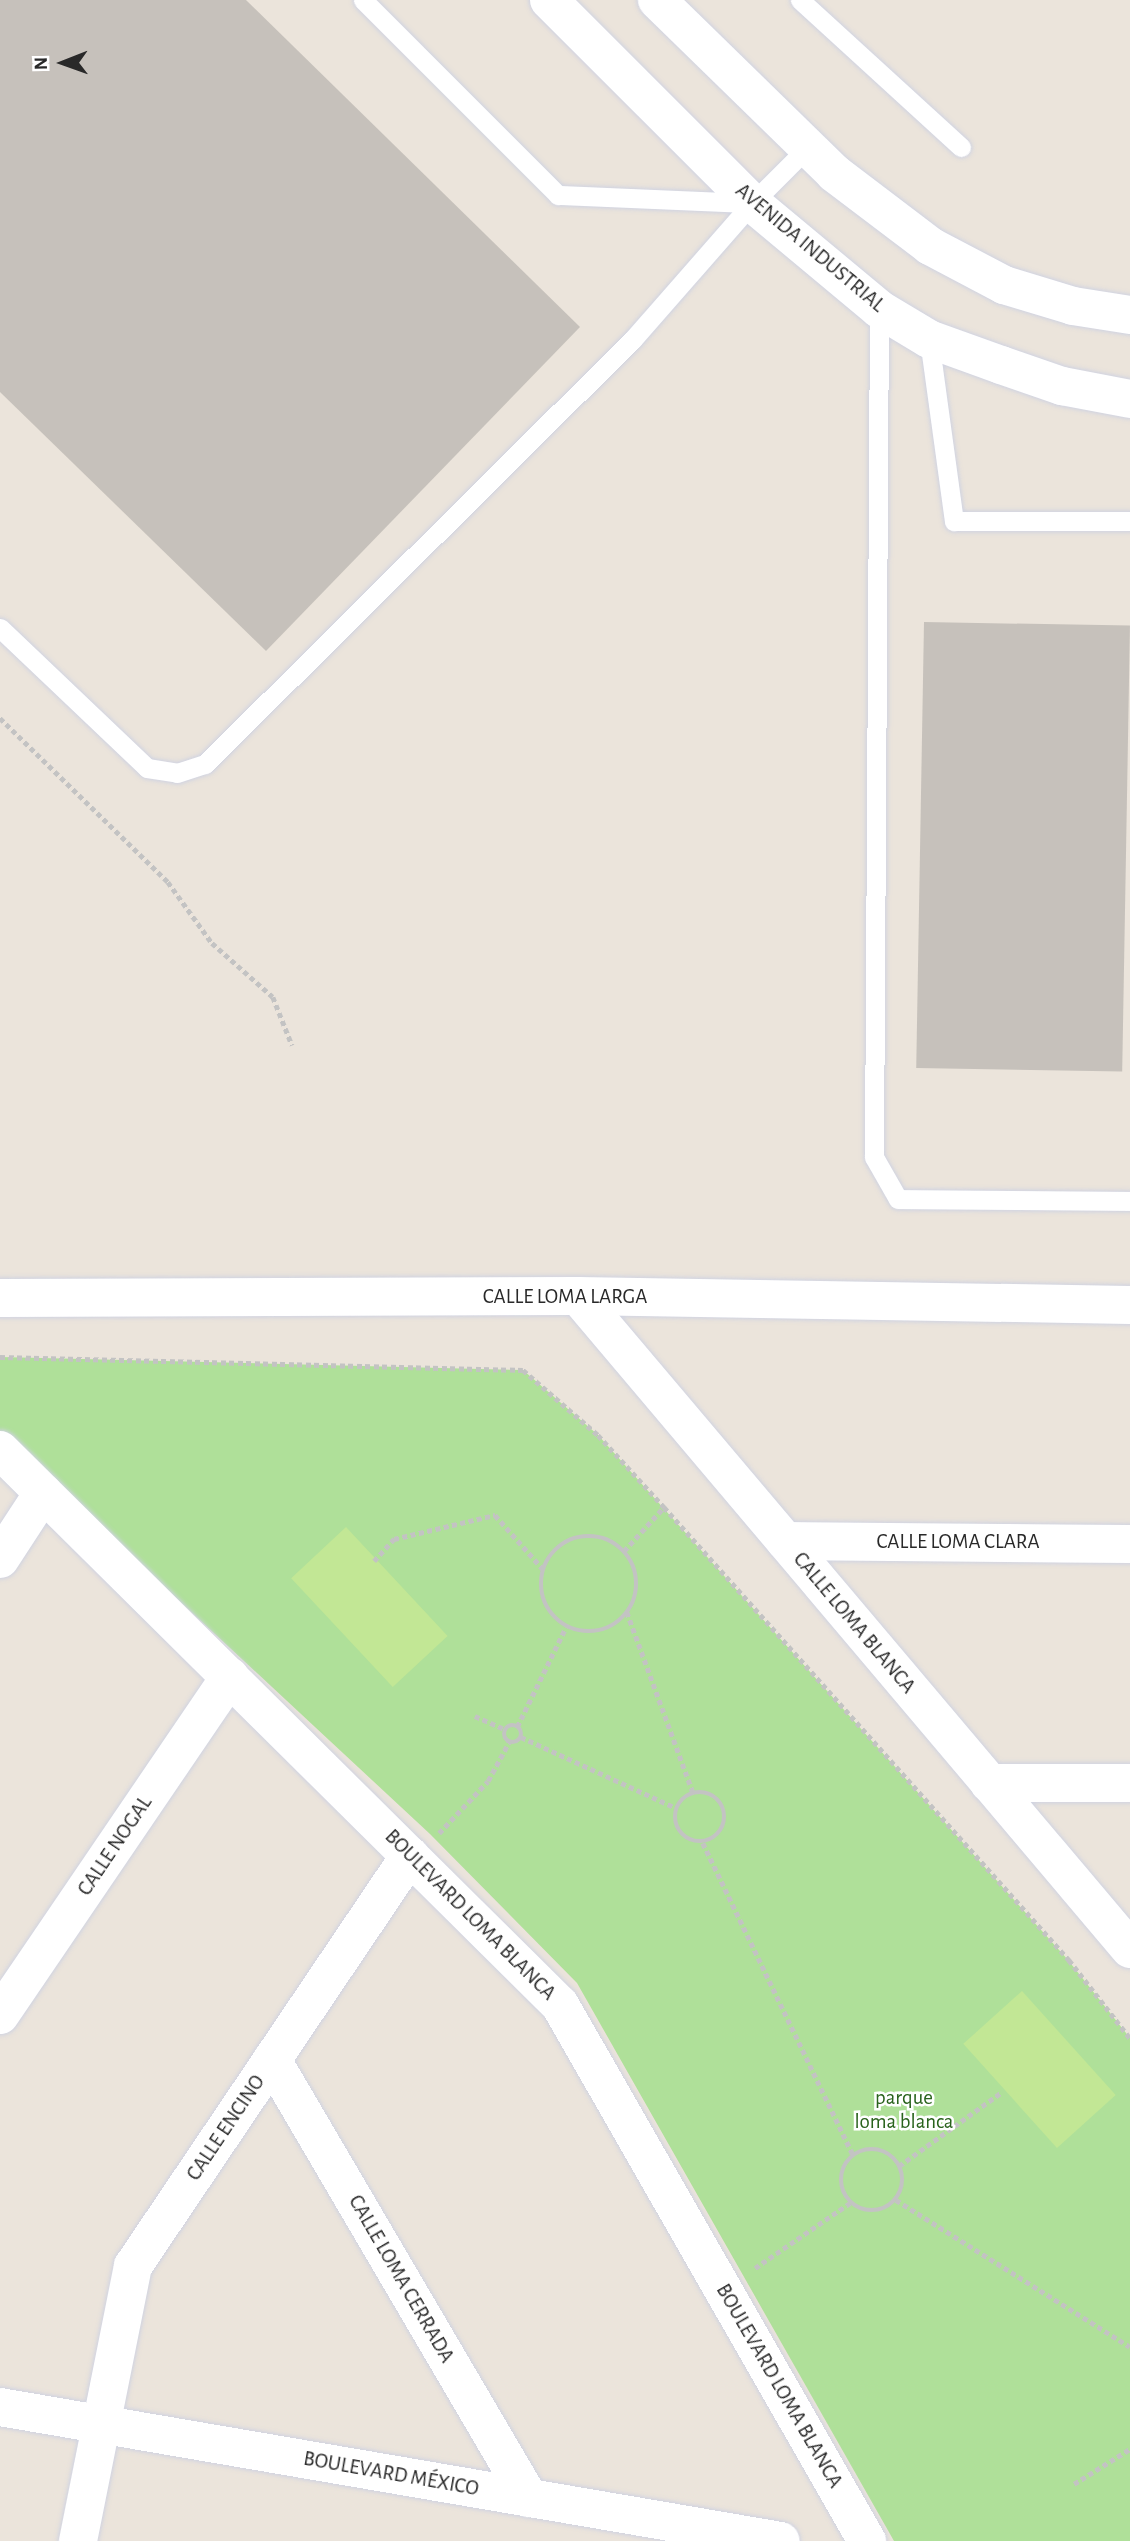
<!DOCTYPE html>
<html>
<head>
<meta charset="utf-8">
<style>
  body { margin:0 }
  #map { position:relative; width:1130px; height:2541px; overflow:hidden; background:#ebe4db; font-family:"Alegreya Sans",sans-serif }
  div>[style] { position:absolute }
  .green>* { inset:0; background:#afe099 }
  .pitch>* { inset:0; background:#c2e795; transform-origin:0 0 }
  .building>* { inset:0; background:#c6c1bb; transform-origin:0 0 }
  .path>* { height:4.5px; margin-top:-2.25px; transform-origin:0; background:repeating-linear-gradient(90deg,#c3c3c3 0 5px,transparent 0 8.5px) }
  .path>.ring { margin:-2.25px; padding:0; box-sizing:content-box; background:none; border:4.5px solid #c3c3c3; border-radius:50% }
  .roads { filter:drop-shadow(0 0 2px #d0d3e1) drop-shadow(0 0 2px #d0d3e1) }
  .lane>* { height:19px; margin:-9.5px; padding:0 9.5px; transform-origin:9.5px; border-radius:9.5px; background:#fff }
  .street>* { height:38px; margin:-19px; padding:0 19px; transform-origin:19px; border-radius:19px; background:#fff }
  .secondary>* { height:38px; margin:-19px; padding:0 19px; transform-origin:19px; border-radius:19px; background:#fff }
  span { translate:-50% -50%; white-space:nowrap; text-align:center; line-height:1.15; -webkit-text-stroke:5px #fff; paint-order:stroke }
  .street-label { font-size:21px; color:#292929 }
  .park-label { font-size:21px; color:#29631c }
  .north { position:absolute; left:28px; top:28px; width:70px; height:70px; -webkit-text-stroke:5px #fff; paint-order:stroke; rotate:269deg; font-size:19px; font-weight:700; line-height:28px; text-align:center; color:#292929 }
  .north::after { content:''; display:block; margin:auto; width:24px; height:32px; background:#292929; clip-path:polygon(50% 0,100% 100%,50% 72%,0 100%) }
</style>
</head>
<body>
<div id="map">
  <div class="green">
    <i style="clip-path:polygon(0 1357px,523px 1370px,598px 1435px,1068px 1960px,1130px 2038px,1130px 2541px,894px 2541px,577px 1983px,430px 1834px,0 1434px)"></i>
  </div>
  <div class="pitch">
    <i style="left:346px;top:1527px;width:149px;height:75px;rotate:47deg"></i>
    <i style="left:1022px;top:1991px;width:140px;height:79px;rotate:48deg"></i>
  </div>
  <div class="building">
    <i style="clip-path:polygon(0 0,246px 0,580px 327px,266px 651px,0 392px)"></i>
    <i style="left:924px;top:622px;width:206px;height:446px;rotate:1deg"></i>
  </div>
  <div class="path">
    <i style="left:0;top:718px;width:235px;rotate:44.3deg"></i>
    <i style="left:168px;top:882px;width:75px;rotate:54.2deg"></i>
    <i style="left:212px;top:943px;width:81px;rotate:41.5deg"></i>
    <i style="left:273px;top:997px;width:52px;rotate:68.4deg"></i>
    <i style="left:0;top:1357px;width:523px;rotate:1.42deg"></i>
    <i style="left:523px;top:1370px;width:99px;rotate:40.9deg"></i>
    <i style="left:598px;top:1435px;width:98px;rotate:47.5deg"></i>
    <i style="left:664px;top:1507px;width:608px;rotate:48.2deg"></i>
    <i style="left:1069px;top:1960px;width:99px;rotate:52deg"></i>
    <i class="ring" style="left:541px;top:1536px;width:91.5px;height:91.5px"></i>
    <i style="left:624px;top:1551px;width:59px;rotate:-47.7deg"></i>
    <i style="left:374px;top:1561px;width:30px;rotate:-48deg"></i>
    <i style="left:394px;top:1539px;width:104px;rotate:-13.4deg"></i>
    <i style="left:495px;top:1515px;width:72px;rotate:48.4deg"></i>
    <i style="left:627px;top:1612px;width:192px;rotate:69.9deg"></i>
    <i style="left:475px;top:1716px;width:34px;rotate:24deg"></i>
    <i class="ring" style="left:504px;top:1725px;width:13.5px;height:13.5px"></i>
    <i style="left:517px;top:1727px;width:111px;rotate:-63.9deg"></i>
    <i style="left:521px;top:1737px;width:170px;rotate:24.6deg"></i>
    <i class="ring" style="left:675px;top:1792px;width:45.5px;height:45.5px"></i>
    <i style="left:439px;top:1833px;width:71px;rotate:-46.7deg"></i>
    <i style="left:488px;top:1781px;width:44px;rotate:-61.7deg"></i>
    <i style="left:703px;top:1843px;width:346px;rotate:64.3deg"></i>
    <i class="ring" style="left:841px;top:2149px;width:57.5px;height:57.5px"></i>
    <i style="left:899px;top:2166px;width:127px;rotate:-35.7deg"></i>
    <i style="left:896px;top:2200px;width:276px;rotate:32.1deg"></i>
    <i style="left:755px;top:2268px;width:115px;rotate:-34.4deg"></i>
    <i style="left:1074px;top:2484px;width:66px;rotate:-32deg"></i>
  </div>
  <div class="roads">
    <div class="lane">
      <i style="left:363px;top:0;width:276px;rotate:45deg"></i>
      <i style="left:558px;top:195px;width:192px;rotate:2.4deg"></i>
      <i style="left:800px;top:0;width:218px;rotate:42.4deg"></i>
      <i style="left:879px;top:309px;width:848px;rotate:90.34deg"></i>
      <i style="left:874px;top:1157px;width:48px;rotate:60.3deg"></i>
      <i style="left:898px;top:1199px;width:232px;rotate:0.5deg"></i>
      <i style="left:929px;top:339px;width:184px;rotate:82.2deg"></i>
      <i style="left:954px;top:521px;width:176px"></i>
      <i style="left:0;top:628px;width:203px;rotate:43.6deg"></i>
      <i style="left:147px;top:768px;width:30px;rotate:9deg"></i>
      <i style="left:177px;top:773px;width:29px;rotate:-18deg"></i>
      <i style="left:205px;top:764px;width:603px;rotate:-44.8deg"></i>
      <i style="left:633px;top:339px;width:181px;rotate:-48.8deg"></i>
      <i style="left:752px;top:203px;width:78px;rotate:-45deg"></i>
    </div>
    <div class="street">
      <i style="left:549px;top:0;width:287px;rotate:45deg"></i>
      <i style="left:752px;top:203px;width:165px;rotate:39.8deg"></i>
      <i style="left:879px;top:309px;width:58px;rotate:31deg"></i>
      <i style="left:929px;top:339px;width:77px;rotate:19.9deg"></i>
      <i style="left:1001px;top:365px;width:65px;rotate:19deg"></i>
      <i style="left:1062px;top:386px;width:69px;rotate:10.8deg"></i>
      <i style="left:657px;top:0;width:248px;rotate:44.3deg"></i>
      <i style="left:834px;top:173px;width:121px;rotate:37.2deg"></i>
      <i style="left:930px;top:246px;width:84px;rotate:27.8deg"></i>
      <i style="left:1004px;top:285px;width:72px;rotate:16.9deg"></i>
      <i style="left:1073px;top:306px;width:58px;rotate:9deg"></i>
      <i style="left:578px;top:1296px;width:855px;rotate:49.79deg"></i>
      <i style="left:0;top:1450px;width:788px;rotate:44.74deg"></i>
      <i style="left:560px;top:2005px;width:618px;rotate:60.2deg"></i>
      <i style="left:785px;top:1541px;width:345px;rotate:0.5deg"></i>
      <i style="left:0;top:1559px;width:79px;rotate:-56.9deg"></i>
      <i style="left:989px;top:1783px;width:141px"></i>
      <i style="left:0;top:2015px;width:409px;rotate:-55.8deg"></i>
      <i style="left:272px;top:2060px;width:508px;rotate:59.6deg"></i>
      <i style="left:0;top:2407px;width:792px;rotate:9.74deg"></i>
      <i style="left:78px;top:2541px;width:280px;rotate:-78.7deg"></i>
      <i style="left:133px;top:2266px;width:495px;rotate:-56deg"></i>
    </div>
    <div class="secondary">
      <i style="left:0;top:1298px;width:578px;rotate:-0.2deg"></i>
      <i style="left:578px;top:1296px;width:552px;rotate:0.93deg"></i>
    </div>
  </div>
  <div class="street-label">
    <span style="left:810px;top:248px;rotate:40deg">AVENIDA INDUSTRIAL</span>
    <span style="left:565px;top:1297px">CALLE LOMA LARGA</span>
    <span style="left:958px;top:1542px">CALLE LOMA CLARA</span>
    <span style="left:854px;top:1623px;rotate:50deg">CALLE LOMA BLANCA</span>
    <span style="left:115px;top:1846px;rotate:-56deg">CALLE NOGAL</span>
    <span style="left:470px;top:1915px;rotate:45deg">BOULEVARD LOMA BLANCA</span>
    <span style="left:226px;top:2128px;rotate:-56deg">CALLE ENCINO</span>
    <span style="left:401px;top:2279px;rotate:60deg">CALLE LOMA CERRADA</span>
    <span style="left:779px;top:2386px;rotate:60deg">BOULEVARD LOMA BLANCA</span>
    <span style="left:391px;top:2474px;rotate:10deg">BOULEVARD MÉXICO</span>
  </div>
  <div class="park-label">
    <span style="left:904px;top:2110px">parque<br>loma blanca</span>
  </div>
  <div class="north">N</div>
</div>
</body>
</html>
